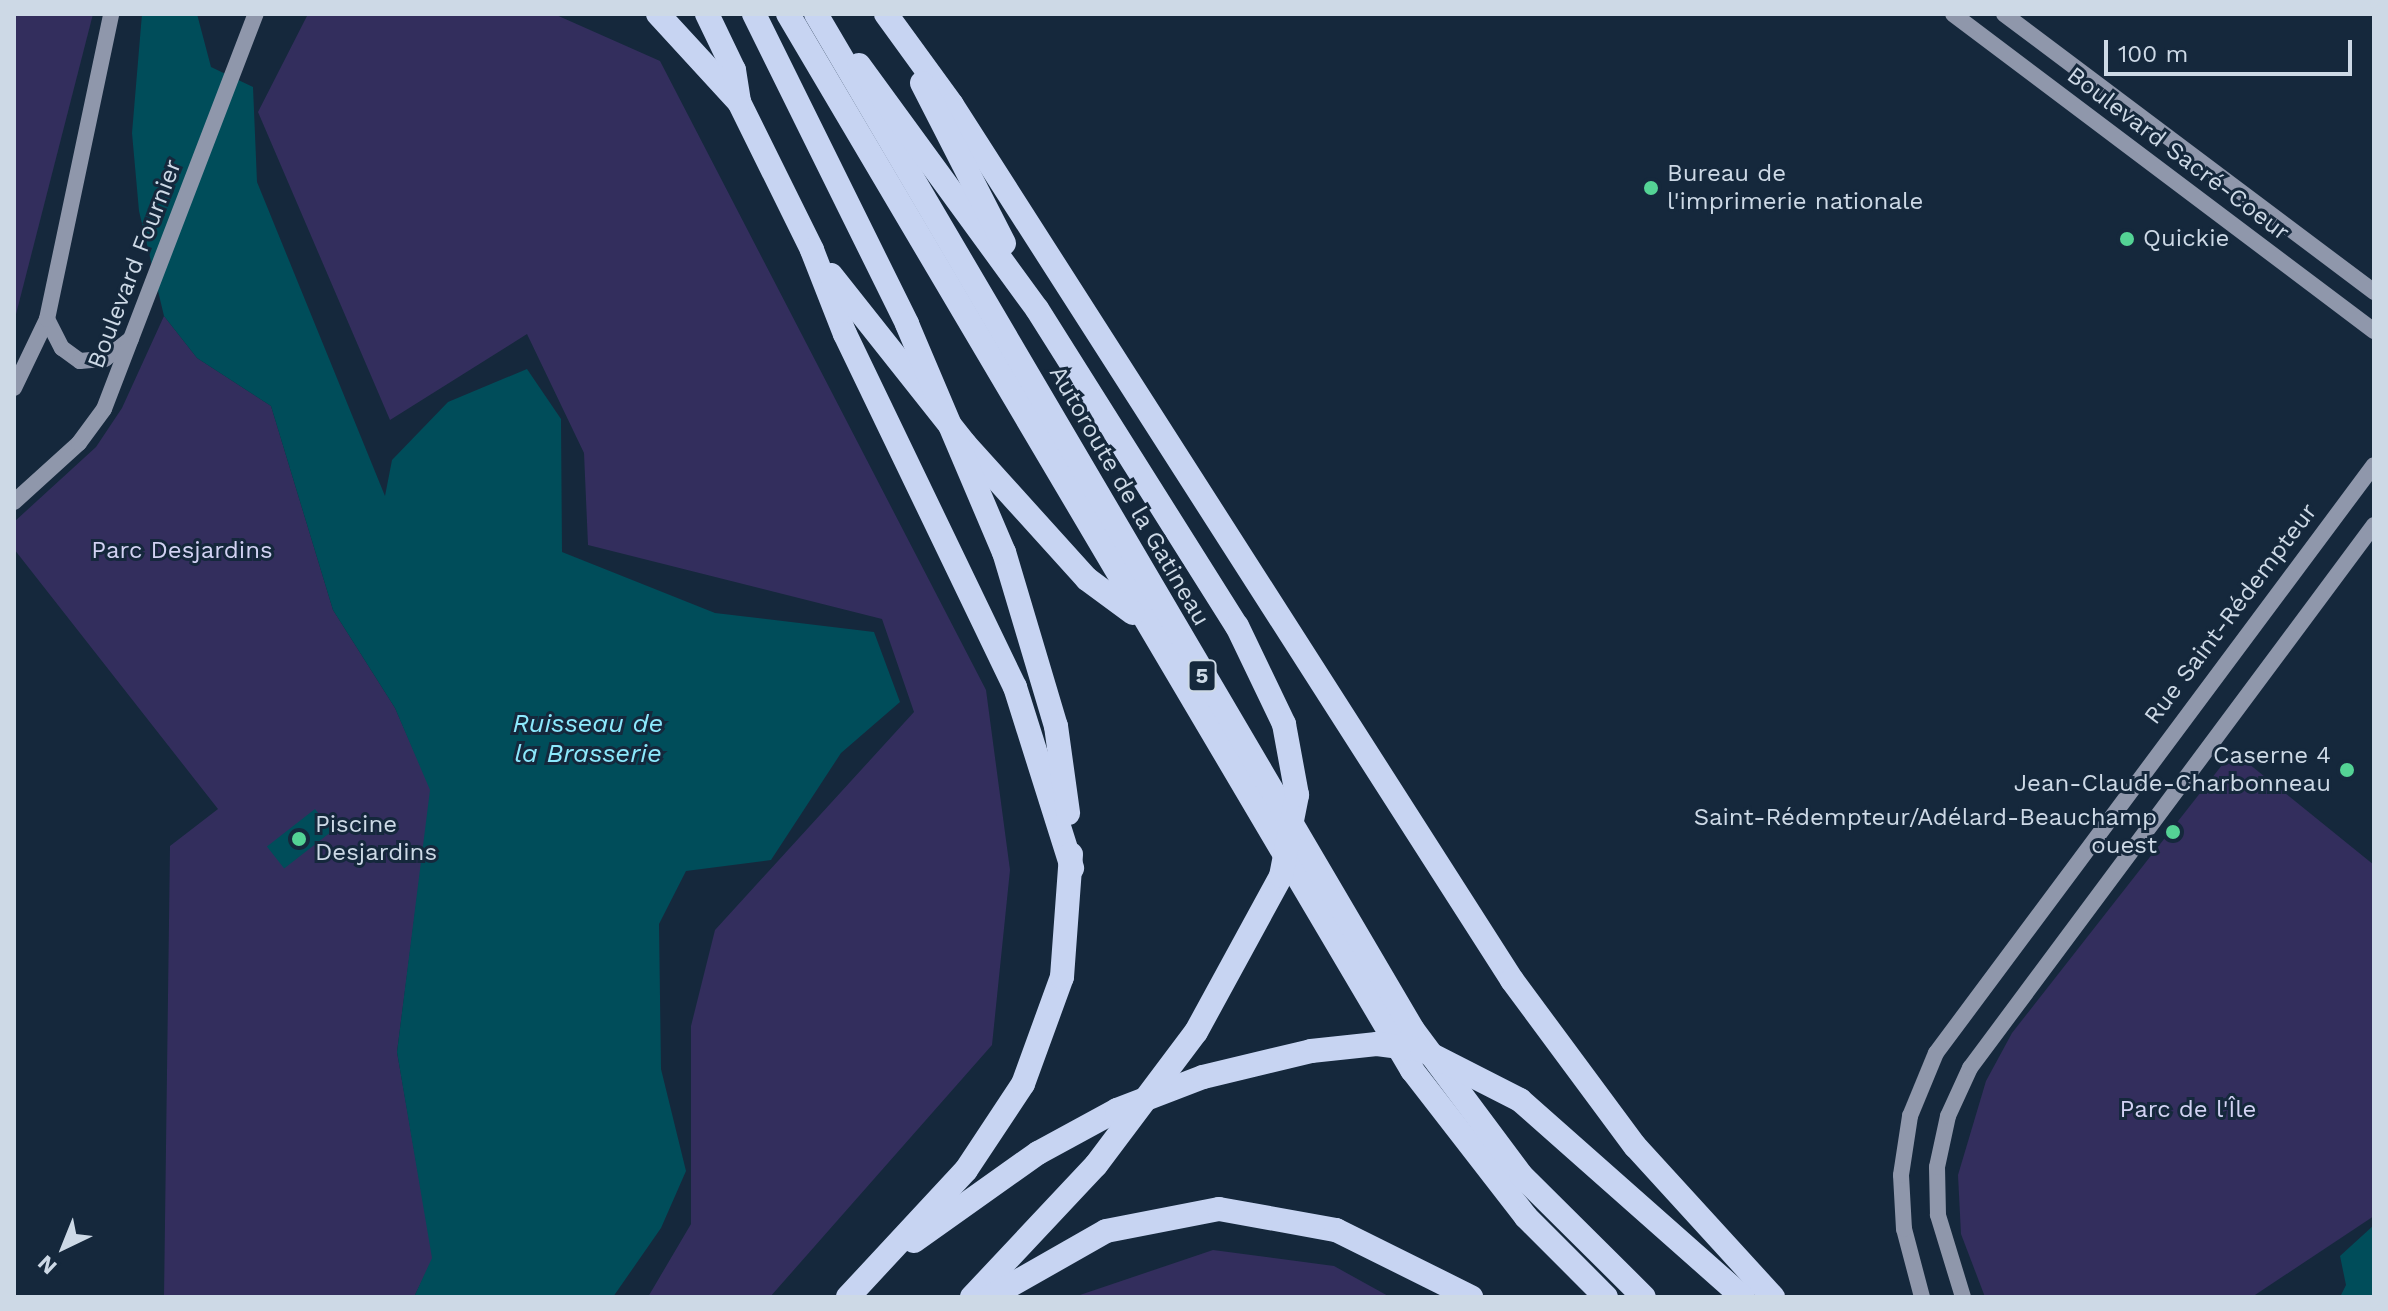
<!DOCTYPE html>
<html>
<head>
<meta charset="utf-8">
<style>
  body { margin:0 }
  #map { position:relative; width:2388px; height:1311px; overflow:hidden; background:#15283c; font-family:"Work Sans",sans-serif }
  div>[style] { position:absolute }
  .green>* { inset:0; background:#332e5d }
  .water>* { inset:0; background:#004d5a; transform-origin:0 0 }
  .secondary>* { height:16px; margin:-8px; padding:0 8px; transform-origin:8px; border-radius:8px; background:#8f97ab }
  .highway>* { height:24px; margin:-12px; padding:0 12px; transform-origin:12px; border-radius:12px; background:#c7d4f2 }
  .highway-bridge>* { height:24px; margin:-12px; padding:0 12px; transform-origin:12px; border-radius:12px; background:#c7d4f2 }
  .dots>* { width:22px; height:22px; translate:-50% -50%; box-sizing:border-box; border:4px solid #15283c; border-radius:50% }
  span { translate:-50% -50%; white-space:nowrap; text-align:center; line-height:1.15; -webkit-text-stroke:6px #15283c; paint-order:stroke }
  .shield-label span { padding:2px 6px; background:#15283c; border:2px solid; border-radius:6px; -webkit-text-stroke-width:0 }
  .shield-label { font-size:22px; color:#cdd9e6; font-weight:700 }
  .street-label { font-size:24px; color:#cdd9e6 }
  .poi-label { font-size:24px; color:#cdd9e6 }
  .left { translate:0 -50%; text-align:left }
  .right { translate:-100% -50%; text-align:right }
  .park-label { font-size:24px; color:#d2d2f3 }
  .water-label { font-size:26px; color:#8ce9fd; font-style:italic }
  .frame { position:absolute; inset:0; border:16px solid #cdd9e6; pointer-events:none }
  .north { position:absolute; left:24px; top:1207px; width:80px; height:80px; -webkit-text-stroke:6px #15283c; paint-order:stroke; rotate:223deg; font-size:22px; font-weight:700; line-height:32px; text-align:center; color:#cdd9e6 }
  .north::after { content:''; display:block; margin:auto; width:28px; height:36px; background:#cdd9e6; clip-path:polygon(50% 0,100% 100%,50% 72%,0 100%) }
  .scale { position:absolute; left:2104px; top:40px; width:248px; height:36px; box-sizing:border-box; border:4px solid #cdd9e6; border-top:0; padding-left:10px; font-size:24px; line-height:28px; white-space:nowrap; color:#cdd9e6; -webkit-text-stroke:6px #15283c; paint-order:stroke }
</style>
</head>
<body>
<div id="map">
  <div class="green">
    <i style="clip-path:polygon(14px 14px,93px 14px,14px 322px)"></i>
    <i style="clip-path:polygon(308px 14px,554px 14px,660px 61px,986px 690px,1010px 870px,992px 1045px,770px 1297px,648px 1297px,691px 1224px,691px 1026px,715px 930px,914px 712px,882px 619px,588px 545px,584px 453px,527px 334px,390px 420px,258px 112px)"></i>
    <i style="clip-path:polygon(164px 316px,197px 358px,271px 406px,333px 610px,395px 708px,431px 790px,397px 1052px,433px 1258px,414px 1297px,164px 1297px,170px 846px,218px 809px,14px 549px,14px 522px,96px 447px,122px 408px)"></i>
    <i style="clip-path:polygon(2233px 751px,2374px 865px,2374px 1216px,2252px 1297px,1985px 1297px,1961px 1234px,1958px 1175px,1986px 1081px,2012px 1033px)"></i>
    <i style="clip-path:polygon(1213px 1250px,1334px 1266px,1390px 1297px,1074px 1297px)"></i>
  </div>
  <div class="water">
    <i style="clip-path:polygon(142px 14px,197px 14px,211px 67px,253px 87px,257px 182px,385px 496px,392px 460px,448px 402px,527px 369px,561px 419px,562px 552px,715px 613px,874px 632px,900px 702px,841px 753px,771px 860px,686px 871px,659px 924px,661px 1069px,686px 1171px,661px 1228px,613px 1297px,414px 1297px,432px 1258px,397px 1052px,430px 790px,395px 708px,333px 610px,271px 406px,197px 358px,164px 316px,139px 211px,132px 133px)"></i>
    <i style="left:315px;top:809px;width:28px;height:61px;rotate:52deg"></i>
    <i style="clip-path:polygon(2374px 1225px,2374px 1297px,2340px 1297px,2346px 1285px,2340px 1256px)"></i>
  </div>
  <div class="secondary">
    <i style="left:1953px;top:14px;width:527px;rotate:36.98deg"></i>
    <i style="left:2004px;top:14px;width:463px;rotate:36.9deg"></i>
    <i style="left:47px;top:319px;width:33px;rotate:63deg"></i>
    <i style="left:62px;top:348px;width:22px;rotate:36deg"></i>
    <i style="left:80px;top:361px;width:25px;rotate:-5deg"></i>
    <i style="left:105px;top:359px;width:33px;rotate:-38deg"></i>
    <i style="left:14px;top:388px;width:76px;rotate:-64.4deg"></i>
    <i style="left:47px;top:319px;width:312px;rotate:-78.1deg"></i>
    <i style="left:14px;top:502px;width:88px;rotate:-42.2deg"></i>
    <i style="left:79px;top:443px;width:42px;rotate:-53.7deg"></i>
    <i style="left:104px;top:409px;width:423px;rotate:-69deg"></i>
    <i style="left:1922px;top:1297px;width:70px;rotate:-104.8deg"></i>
    <i style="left:1904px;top:1229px;width:54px;rotate:-93.2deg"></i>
    <i style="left:1901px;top:1175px;width:60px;rotate:-81.3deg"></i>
    <i style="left:1910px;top:1116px;width:68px;rotate:-67.6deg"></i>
    <i style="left:1936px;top:1053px;width:733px;rotate:-53.32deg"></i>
    <i style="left:1963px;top:1297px;width:86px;rotate:-107deg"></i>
    <i style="left:1938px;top:1215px;width:48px;rotate:-91.2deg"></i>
    <i style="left:1937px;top:1167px;width:52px;rotate:-77.8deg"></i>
    <i style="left:1948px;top:1116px;width:53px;rotate:-65.4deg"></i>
    <i style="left:1970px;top:1068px;width:677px;rotate:-53.35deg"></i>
  </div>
  <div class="highway">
    <i style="left:658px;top:14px;width:120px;rotate:47.4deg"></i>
    <i style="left:739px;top:102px;width:165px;rotate:63.7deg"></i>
    <i style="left:812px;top:250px;width:90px;rotate:68.6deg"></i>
    <i style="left:845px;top:334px;width:392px;rotate:64.3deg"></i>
    <i style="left:1015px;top:687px;width:190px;rotate:72.5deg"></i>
    <i style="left:707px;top:14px;width:62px;rotate:64.3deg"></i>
    <i style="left:734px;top:70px;width:32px;rotate:81deg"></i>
    <i style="left:754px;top:14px;width:346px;rotate:63.7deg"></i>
    <i style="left:788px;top:14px;width:1227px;rotate:59.42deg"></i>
    <i style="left:1412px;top:1070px;width:186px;rotate:52.2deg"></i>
    <i style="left:1526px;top:1217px;width:113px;rotate:45deg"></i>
    <i style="left:816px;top:14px;width:1178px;rotate:59.56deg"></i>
    <i style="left:1413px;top:1030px;width:181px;rotate:53.3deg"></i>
    <i style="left:1521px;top:1175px;width:173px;rotate:44.8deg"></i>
    <i style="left:886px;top:14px;width:112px;rotate:54deg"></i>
    <i style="left:952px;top:105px;width:1039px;rotate:57.38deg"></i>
    <i style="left:1512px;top:980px;width:207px;rotate:53.5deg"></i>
    <i style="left:1635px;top:1146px;width:205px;rotate:47.6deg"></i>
    <i style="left:859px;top:65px;width:302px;rotate:53.9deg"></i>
    <i style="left:1037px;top:309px;width:375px;rotate:57.8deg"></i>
    <i style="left:1237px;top:626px;width:109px;rotate:64.4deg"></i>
    <i style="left:922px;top:83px;width:180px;rotate:62.9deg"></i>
    <i style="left:831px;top:275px;width:216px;rotate:51.6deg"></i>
    <i style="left:965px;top:444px;width:182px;rotate:47.9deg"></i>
    <i style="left:1087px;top:579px;width:57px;rotate:36.5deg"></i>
    <i style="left:1004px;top:552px;width:182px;rotate:73.4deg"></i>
    <i style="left:1056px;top:726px;width:88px;rotate:82.1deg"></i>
    <i style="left:1520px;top:1100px;width:298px;rotate:41.5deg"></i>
    <i style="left:914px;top:1241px;width:152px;rotate:-35.4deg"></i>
    <i style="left:1038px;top:1153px;width:90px;rotate:-28.6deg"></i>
    <i style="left:1117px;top:1110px;width:92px;rotate:-21deg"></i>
    <i style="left:1203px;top:1077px;width:111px;rotate:-13.5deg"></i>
    <i style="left:848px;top:1297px;width:173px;rotate:-47.1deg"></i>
    <i style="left:966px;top:1170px;width:103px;rotate:-56.5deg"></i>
    <i style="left:1023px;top:1084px;width:114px;rotate:-70deg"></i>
    <i style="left:1062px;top:977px;width:123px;rotate:-85.8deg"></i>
    <i style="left:972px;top:1297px;width:181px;rotate:-46.8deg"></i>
    <i style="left:990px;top:1297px;width:133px;rotate:-29.6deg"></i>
    <i style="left:1106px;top:1231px;width:115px;rotate:-11deg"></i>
    <i style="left:1219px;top:1209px;width:119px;rotate:10.2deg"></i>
    <i style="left:1336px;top:1230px;width:151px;rotate:26.4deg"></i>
  </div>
  <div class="highway-bridge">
    <i style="left:907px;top:324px;width:248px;rotate:67deg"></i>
    <i style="left:1311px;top:1051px;width:66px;rotate:-6.1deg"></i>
    <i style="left:1377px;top:1044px;width:45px;rotate:7.6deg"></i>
    <i style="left:1422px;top:1050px;width:110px;rotate:27deg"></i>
    <i style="left:1096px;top:1165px;width:166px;rotate:-53.1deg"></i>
    <i style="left:1196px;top:1032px;width:178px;rotate:-61.4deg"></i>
    <i style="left:1281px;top:876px;width:83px;rotate:-78.8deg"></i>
    <i style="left:1297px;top:795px;width:72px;rotate:-100.4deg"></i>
  </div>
  <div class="dots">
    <i style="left:1651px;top:188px;background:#54d395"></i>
    <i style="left:2127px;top:239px;background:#54d395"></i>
    <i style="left:2347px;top:770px;background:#54d395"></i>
    <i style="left:2173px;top:832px;background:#54d395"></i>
    <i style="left:299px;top:839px;background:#54d395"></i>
  </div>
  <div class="shield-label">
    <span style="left:1202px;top:676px">5</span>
  </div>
  <div class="street-label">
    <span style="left:2178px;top:154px;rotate:37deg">Boulevard Sacré-Coeur</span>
    <span style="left:135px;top:264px;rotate:-69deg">Boulevard Fournier</span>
    <span style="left:1129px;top:496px;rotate:60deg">Autoroute de la Gatineau</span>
    <span style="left:2231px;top:614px;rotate:-53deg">Rue Saint-Rédempteur</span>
  </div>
  <div class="poi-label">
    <span class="left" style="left:1667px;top:188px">Bureau de<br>l'imprimerie nationale</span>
    <span class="left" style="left:2143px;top:239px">Quickie</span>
    <span class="right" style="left:2331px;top:770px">Caserne 4<br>Jean-Claude-Charbonneau</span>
    <span class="right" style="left:2157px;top:832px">Saint-Rédempteur/Adélard-Beauchamp<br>ouest</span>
    <span class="left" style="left:315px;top:839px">Piscine<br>Desjardins</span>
  </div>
  <div class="park-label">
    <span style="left:182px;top:551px">Parc Desjardins</span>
    <span style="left:2188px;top:1110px">Parc de l'Île</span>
  </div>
  <div class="water-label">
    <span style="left:588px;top:739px">Ruisseau de<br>la Brasserie</span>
  </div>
  <div class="frame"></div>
  <div class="north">N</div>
  <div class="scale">100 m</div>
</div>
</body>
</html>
